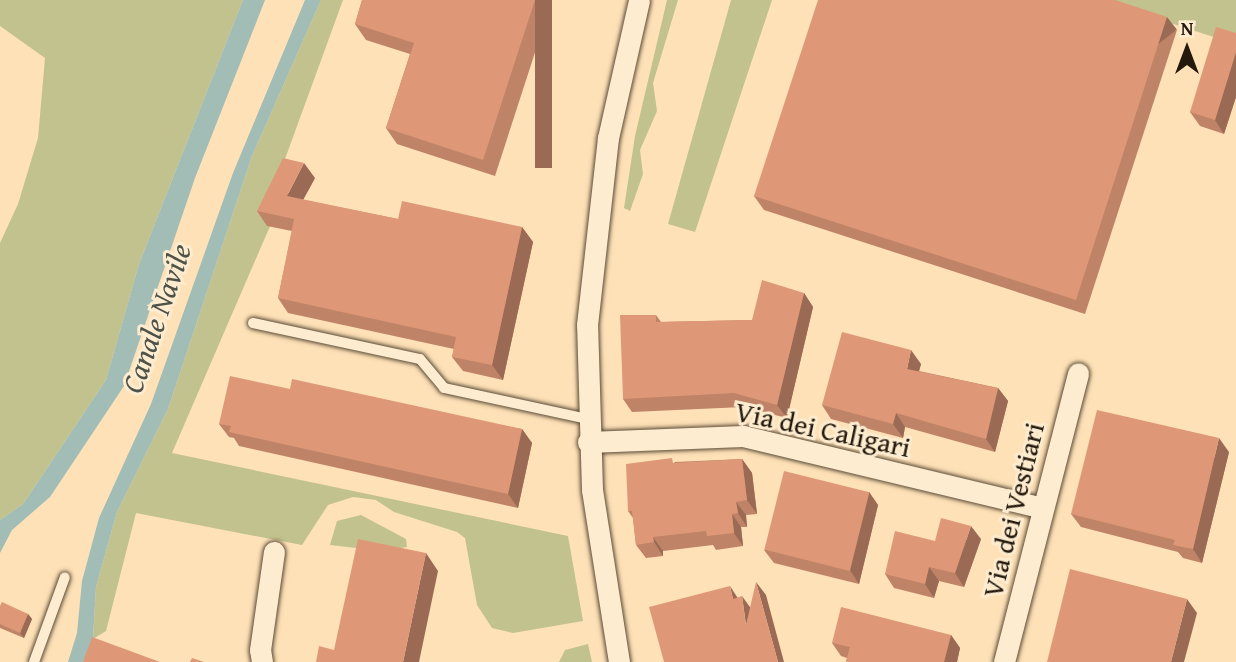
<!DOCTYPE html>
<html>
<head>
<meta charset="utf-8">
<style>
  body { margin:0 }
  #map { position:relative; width:1236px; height:662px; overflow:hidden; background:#fee1b7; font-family:"Gentium Book Plus",serif }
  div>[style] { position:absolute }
  .green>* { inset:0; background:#c1c28e }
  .water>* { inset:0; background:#a2bcb6 }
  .roads { filter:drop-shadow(0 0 2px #5a4b37) drop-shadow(0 0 2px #5a4b37) }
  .service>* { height:10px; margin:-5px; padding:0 5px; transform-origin:5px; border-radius:5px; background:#feecd0 }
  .minor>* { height:21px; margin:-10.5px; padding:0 10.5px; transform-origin:10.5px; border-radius:10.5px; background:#feecd0 }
  .wall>* { inset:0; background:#bf8367 }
  .shaded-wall>* { inset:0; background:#9b6a54; transform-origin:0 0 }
  .building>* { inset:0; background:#de9878; transform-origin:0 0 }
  span { translate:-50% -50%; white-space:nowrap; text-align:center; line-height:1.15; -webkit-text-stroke:6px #feecd0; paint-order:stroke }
  .street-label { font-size:28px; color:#23190c }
  .water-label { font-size:30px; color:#4f5248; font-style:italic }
  .north { position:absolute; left:1152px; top:14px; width:70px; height:70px; -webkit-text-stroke:5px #feecd0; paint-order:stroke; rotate:0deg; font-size:19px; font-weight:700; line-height:28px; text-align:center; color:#23190c }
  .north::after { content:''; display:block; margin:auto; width:24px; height:32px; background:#23190c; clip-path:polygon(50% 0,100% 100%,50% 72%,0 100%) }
</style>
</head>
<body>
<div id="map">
  <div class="green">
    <i style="clip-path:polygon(0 0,243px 0,139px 264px,106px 380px,23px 504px,0 520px,0 243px,18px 204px,38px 138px,45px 58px,0 26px)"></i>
    <i style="clip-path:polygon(321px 0,343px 0,281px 170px,293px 173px,172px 453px,568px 536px,583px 621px,513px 633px,492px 628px,477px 605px,465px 538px,457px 532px,394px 512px,376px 500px,353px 497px,328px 505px,302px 545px,136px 513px,106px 631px,93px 639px,96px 587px,117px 512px,168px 409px,252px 156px)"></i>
    <i style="clip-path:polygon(667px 0,678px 0,653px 83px,657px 111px,640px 150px,643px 174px,630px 211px,624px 208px,635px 136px)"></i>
    <i style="clip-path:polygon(731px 0,772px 0,695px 232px,668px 224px)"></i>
    <i style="clip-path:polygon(1099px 0,1236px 0,1236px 44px,1226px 41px)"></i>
    <i style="clip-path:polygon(361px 515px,406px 539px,407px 547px,382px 551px,330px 545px,337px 521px)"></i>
    <i style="clip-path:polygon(588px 644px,592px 662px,559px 662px,565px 650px)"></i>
  </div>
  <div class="water">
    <i style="clip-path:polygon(243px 0,265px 0,195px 178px,124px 386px,50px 497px,12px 530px,0 553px,0 520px,23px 504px,106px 380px,139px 264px)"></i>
    <i style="clip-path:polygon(305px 0,321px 0,252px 156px,168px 409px,117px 512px,96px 587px,93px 639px,84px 662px,68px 662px,77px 633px,82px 581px,99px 518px,151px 404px,233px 173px)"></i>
  </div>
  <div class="roads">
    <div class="service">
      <i style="left:253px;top:323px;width:171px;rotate:12.2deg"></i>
      <i style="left:420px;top:359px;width:38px;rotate:50deg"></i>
      <i style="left:444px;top:388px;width:146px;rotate:12.2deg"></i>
      <i style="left:34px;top:662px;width:90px;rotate:-70deg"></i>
    </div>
    <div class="minor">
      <i style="left:588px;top:442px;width:155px;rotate:-2.2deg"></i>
      <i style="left:743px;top:436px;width:308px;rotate:13.5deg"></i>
      <i style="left:262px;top:662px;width:12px;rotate:-99deg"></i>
      <i style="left:260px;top:650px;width:99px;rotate:-81.9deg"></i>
      <i style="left:619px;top:662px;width:174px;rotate:-98.9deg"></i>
      <i style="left:592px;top:490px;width:165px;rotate:-91.7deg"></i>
      <i style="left:587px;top:325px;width:188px;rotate:-83.6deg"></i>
      <i style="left:608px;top:138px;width:141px;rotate:-77.3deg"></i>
      <i style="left:1004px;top:662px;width:298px;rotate:-75.6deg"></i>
    </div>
  </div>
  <div class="wall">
    <i style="clip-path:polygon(362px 0,552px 0,495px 176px,397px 144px,386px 128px,410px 54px,366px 40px,355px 24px)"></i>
    <i style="clip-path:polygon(1177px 30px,1085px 314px,764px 210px,754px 196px)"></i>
    <i style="clip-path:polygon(1236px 33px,1236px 97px,1224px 134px,1200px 126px,1190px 112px)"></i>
    <i style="clip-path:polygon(315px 178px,303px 200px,398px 219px,522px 227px,533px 242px,503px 380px,463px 371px,452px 357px,454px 349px,288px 313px,278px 298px,292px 231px,267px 226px,257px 211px)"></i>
    <i style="clip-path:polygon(804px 293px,813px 307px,787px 418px,743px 407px,632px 412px,623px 399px,656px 315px,661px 322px,752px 320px)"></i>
    <i style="clip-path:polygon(921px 364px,919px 371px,998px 388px,1008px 401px,995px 452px,905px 427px,903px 438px,831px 419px,822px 405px)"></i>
    <i style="clip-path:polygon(290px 389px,522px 429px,532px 443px,518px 508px,239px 446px,234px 438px,229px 437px,219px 424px)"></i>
    <i style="clip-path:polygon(1229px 452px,1202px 563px,1183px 558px,1178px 552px,1081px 527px,1071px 514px)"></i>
    <i style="clip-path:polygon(742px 459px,752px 473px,757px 514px,746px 515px,747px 527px,741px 527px,743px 546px,716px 550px,713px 545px,663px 551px,663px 556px,646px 558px,636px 545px,633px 518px,628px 511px,675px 462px)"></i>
    <i style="clip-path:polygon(869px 492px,878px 505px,859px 584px,774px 563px,764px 550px)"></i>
    <i style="clip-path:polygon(981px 539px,964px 587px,939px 581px,934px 598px,894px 588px,885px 574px,935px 541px)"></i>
    <i style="clip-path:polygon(0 606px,28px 614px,32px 619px,24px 638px,0 628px)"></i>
    <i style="clip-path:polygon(951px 635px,960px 648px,957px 662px,846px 662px,847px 658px,841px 656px,832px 643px)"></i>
  </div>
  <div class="shaded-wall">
    <i style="left:535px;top:0;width:17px;height:168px"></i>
    <i style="left:1167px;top:17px;width:16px;height:297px;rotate:52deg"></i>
    <i style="clip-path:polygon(1236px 52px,1236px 97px,1224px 134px,1215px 120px)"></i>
    <i style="clip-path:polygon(304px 163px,315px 178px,297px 211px,287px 196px)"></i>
    <i style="clip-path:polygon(522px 227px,533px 242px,503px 380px,492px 365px)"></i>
    <i style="clip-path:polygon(804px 293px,813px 307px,787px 418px,777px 405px)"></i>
    <i style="clip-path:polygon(911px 350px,921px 364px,916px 382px,907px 369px)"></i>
    <i style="clip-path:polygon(998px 388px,1008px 401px,995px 452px,986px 439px)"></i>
    <i style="clip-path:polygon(896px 413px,905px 427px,903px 438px,893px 424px)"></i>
    <i style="clip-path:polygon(522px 429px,532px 443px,518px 508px,508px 494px)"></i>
    <i style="clip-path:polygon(1219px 438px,1229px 452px,1202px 563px,1193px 549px)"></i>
    <i style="clip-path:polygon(742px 459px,752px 473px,757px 514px,747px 500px)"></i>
    <i style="clip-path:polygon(869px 492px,878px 505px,859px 584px,850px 570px)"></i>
    <i style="clip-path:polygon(736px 502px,746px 515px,747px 527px,738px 513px)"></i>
    <i style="clip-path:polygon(732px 514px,741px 527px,743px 546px,734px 533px)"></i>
    <i style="clip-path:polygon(971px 526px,981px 539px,964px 587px,955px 573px)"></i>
    <i style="clip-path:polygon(653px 537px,663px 551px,663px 556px,654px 542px)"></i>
    <i style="clip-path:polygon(426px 553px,438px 571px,419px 662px,403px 662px)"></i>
    <i style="clip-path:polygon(929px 567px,939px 581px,934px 598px,925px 584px)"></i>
    <i style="clip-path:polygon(756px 582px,766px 595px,784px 662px,778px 662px)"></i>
    <i style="clip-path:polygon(730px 586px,739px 600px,733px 599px)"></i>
    <i style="clip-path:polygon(742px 596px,752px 610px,746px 625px)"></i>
    <i style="clip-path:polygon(1187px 599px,1197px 613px,1184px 662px,1171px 662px)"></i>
    <i style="clip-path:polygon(28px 614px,32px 619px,24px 638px,20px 633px)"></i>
    <i style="clip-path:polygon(951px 635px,960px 648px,957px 662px,944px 662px)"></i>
  </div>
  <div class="building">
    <i style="clip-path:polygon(362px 0,535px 0,483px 160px,386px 128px,414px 43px,355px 24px)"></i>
    <i style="clip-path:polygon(818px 0,1115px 0,1167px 17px,1076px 300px,754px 196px)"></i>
    <i style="clip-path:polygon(1216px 27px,1236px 33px,1236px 52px,1215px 120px,1190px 112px)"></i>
    <i style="clip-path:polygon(283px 158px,304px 163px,287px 196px,398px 219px,402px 201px,522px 227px,492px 365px,452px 357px,456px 337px,278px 298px,294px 219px,257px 211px)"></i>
    <i style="clip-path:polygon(762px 280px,804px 293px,777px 405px,734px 393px,623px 399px,620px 315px,656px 315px,656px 322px,752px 320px)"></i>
    <i style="clip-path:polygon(842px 332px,911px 350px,907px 369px,998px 388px,986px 439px,896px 413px,893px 424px,822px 405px)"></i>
    <i style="clip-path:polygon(230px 376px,290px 389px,292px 379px,522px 429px,508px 494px,229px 432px,231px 426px,219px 424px)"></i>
    <i style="clip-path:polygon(1097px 410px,1219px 438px,1193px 549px,1173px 545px,1175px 540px,1071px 514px)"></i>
    <i style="clip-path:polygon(672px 458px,673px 463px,742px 459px,747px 500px,736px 502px,738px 513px,732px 514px,734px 533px,707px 536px,706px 531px,653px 537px,654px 542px,636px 545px,632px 511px,628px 511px,626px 464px)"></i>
    <i style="left:784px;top:471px;width:88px;height:81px;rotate:14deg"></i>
    <i style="clip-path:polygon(941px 518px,971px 526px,955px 573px,929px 567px,925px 584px,885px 574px,895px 531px,935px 541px)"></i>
    <i style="clip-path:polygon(358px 539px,426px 553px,403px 662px,316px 662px,319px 646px,334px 650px)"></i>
    <i style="clip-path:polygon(1070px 569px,1187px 599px,1171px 662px,1047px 662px)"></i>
    <i style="clip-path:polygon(756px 582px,778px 662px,664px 662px,649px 607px,730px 586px,733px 599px,742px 596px,746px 625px)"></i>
    <i style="clip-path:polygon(2px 602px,28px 614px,20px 633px,0 624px,0 606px)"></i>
    <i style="clip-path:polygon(841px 607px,951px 635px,944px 662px,846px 662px,850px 647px,832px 643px)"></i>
    <i style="clip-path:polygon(92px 637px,160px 662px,83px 662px)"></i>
    <i style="clip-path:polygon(192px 658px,204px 662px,190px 662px)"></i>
  </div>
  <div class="street-label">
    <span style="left:823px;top:429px;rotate:12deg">Via dei Caligari</span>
    <span style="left:1013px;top:510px;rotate:-76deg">Via dei Vestiari</span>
  </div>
  <div class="water-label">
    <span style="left:156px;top:318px;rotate:-71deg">Canale Navile</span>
  </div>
  <div class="north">N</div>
</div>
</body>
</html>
